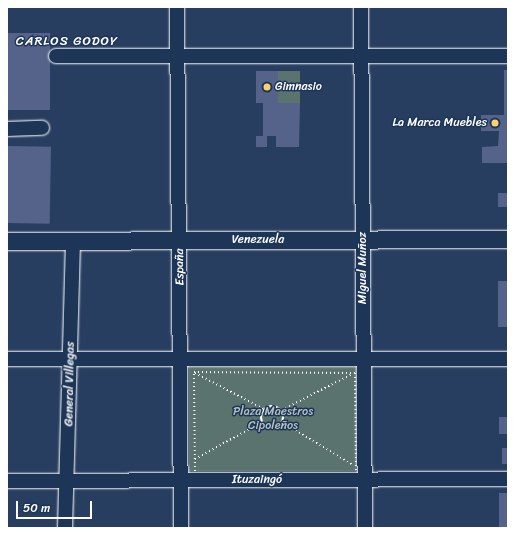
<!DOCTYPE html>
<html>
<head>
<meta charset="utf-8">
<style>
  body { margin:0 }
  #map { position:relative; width:515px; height:535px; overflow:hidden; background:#283e61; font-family:Sriracha,sans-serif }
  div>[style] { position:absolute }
  .green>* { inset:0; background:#5b736f; transform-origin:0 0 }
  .building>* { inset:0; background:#55638a; transform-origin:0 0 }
  .path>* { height:2px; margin-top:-1px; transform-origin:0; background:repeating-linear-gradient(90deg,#fff 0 1px,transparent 0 4px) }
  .path>.ring { margin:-1px; padding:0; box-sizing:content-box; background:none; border:2px solid #fff; border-radius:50% }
  .roads { filter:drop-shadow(0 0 1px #fff) drop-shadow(0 0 1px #fff) }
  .minor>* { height:14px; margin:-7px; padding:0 7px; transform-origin:7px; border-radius:7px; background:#1d3557 }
  .major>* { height:17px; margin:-8.5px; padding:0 8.5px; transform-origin:8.5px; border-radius:8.5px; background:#1d3557 }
  .dots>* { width:11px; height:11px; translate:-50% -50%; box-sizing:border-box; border:2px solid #1d3557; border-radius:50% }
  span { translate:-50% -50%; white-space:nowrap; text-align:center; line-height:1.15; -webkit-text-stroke:3px #1d3557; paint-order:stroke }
  .poi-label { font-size:12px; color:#fff }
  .left { translate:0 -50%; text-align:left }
  .right { translate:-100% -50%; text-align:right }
  .street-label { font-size:12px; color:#fff }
  .park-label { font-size:12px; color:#b5c0be }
  .neighbourhood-label { font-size:13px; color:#fff; letter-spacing:1px }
  .frame { position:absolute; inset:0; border:8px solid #fff; pointer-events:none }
  .scale { position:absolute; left:16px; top:501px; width:76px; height:18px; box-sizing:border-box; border:2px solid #fff; border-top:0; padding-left:5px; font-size:12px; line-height:14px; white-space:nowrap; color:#fff; -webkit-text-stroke:3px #1d3557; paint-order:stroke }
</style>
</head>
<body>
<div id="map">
  <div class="green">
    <i style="left:278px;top:71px;width:22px;height:32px"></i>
    <i style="left:356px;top:367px;width:104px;height:167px;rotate:90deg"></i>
  </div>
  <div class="building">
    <i style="left:50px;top:33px;width:77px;height:43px;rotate:90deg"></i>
    <i style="clip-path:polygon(504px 70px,508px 70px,508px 163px,482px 163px,482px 147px,498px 146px,499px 131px,481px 131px,481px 115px,504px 115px)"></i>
    <i style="clip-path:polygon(256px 71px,278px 71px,278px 103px,300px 103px,299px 147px,276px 147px,276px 136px,267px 136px,267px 147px,256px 147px,256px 136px,263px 136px,263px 103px,256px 103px)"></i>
    <i style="left:7px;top:146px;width:44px;height:77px;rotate:1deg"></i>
    <i style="left:498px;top:193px;width:10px;height:14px"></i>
    <i style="left:498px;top:281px;width:10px;height:46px"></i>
    <i style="left:499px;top:417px;width:9px;height:17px"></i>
    <i style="left:502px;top:448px;width:6px;height:16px"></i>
    <i style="left:499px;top:493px;width:9px;height:35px"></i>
  </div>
  <div class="path">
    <i style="left:194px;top:372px;width:161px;rotate:0.4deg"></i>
    <i style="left:355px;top:373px;width:101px;rotate:89.4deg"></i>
    <i style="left:356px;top:474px;width:161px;rotate:179.6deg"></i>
    <i style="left:195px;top:475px;width:103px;rotate:-90.6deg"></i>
    <i style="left:195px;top:373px;width:78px;rotate:27.6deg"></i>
    <i class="ring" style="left:261px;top:406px;width:20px;height:20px"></i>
    <i style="left:282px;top:410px;width:79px;rotate:-27.2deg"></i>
    <i style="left:282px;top:422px;width:83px;rotate:31.2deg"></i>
    <i style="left:195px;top:459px;width:77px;rotate:-28.9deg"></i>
  </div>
  <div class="roads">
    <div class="minor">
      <i style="left:177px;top:7px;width:521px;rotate:89.56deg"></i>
      <i style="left:361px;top:7px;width:521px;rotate:89.56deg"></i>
      <i style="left:56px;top:56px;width:452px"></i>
      <i style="left:7px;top:129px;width:35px;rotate:-2deg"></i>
      <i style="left:7px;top:359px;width:501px"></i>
      <i style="left:7px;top:481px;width:501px;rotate:-0.23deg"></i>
      <i style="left:65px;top:528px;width:287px;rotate:-88.4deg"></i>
    </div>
    <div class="major">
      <i style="left:7px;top:241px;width:501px;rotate:-0.23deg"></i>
    </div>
  </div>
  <div class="dots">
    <i style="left:267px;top:87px;background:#ffd166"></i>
    <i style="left:495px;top:123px;background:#ffd166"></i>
  </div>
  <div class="poi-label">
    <span class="left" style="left:275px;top:87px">Gimnasio</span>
    <span class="right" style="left:487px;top:123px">La Marca Muebles</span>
  </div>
  <div class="street-label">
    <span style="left:258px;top:240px">Venezuela</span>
    <span style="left:180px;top:267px;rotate:-91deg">España</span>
    <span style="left:363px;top:268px;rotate:-90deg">Miguel Muñoz</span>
    <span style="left:70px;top:384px;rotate:-89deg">General Villegas</span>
    <span style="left:257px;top:480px">Ituzaingó</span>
  </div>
  <div class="park-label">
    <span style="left:273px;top:419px">Plaza Maestros<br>Cipoleños</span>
  </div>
  <div class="neighbourhood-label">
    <span style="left:67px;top:41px">CARLOS GODOY</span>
  </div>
  <div class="frame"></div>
  <div class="scale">50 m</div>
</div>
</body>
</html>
